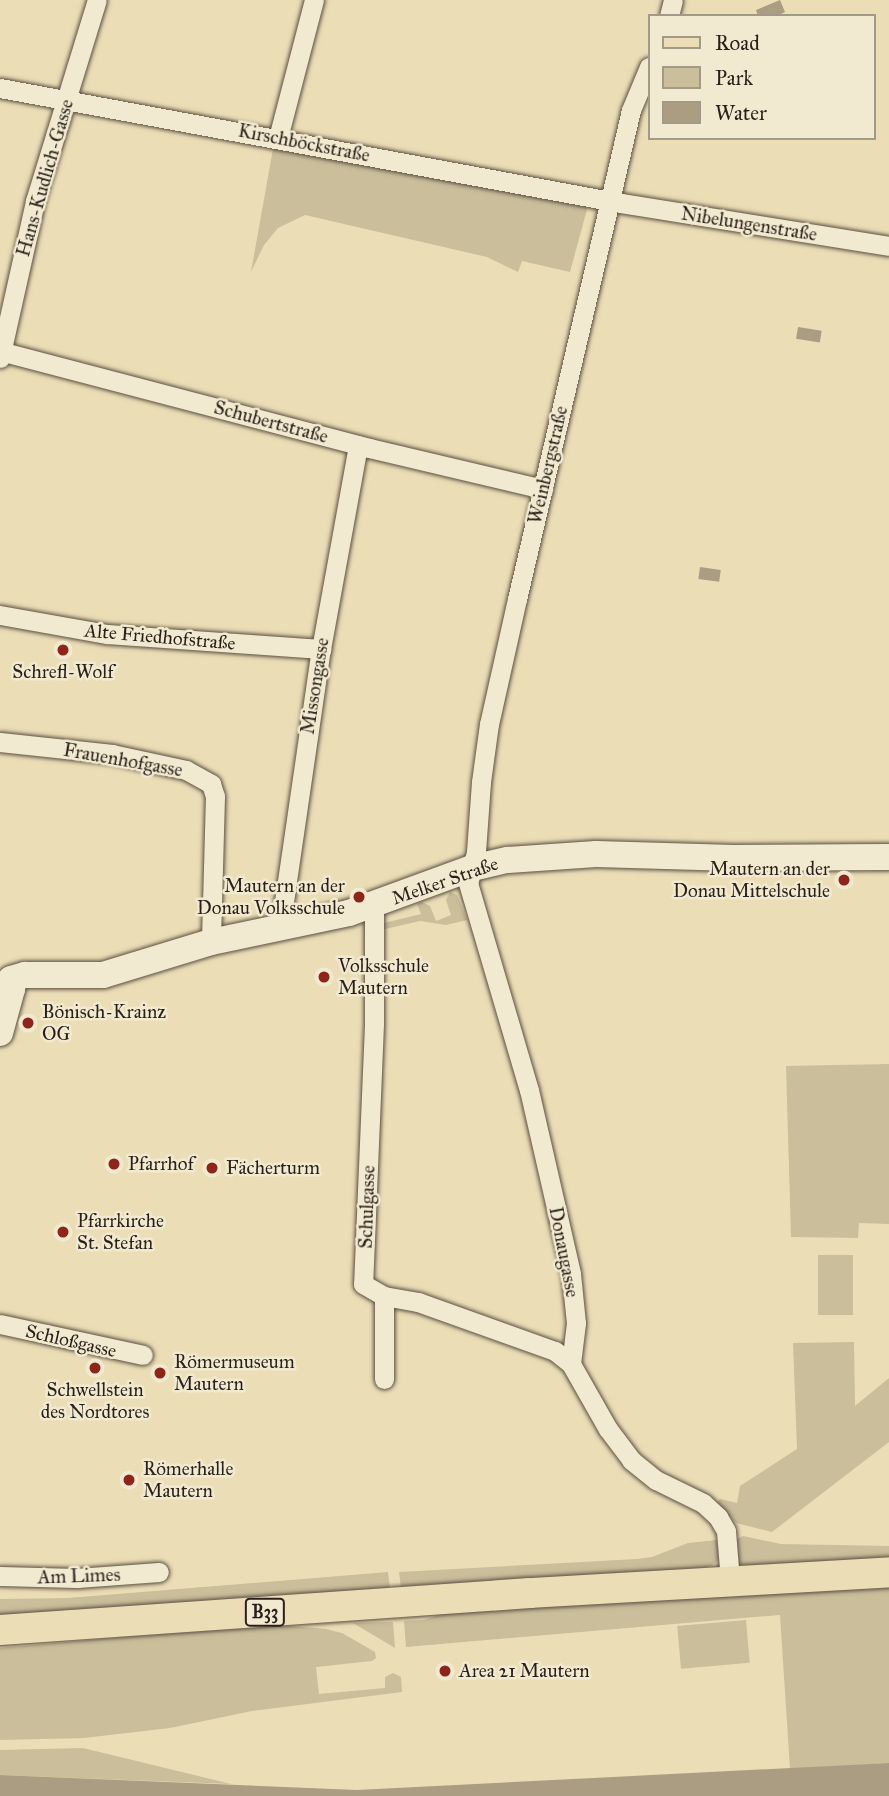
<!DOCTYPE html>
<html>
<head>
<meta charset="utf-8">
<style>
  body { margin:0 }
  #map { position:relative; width:889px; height:1796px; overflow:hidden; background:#ebdeb6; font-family:"IM FELL Great Primer",serif }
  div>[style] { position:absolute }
  .green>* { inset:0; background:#cabe9b; transform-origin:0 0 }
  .water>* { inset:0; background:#aa9d81; transform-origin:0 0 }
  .roads { filter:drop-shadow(0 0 2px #5b4f41) drop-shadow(0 0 2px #5b4f41) }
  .street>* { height:19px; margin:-9.5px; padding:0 9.5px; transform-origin:9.5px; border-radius:9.5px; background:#f2ead0 }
  .secondary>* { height:26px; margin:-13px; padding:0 13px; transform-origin:13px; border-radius:13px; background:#f2ead0 }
  .primary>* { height:30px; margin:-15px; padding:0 15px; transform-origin:15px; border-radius:15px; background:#ebdeb6 }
  .dots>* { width:19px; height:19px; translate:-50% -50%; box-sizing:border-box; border:4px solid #f2ead0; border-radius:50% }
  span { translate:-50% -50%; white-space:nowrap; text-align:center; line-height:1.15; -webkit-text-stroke:5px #f2ead0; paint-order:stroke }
  .shield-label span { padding:2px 5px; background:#f2ead0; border:2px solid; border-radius:5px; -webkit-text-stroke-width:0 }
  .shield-label { font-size:18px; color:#2b1f1a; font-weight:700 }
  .street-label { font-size:19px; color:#2b1f1a }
  .poi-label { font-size:19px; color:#2b1f1a }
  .right { translate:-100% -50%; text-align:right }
  .left { translate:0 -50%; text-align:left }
  .legend { position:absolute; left:648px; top:14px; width:228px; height:126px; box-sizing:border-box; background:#f2ead0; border:2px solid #a29987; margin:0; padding:9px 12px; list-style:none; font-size:21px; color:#2b1f1a }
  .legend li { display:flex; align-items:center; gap:14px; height:35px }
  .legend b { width:35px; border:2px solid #a29987 }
</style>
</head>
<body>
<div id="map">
  <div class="green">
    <i style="clip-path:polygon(274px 143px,589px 202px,570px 272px,522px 261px,518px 272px,487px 257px,305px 215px,278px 228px,264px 245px,251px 272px)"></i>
    <i style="clip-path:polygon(450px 892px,457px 895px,467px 920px,446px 925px,420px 921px,381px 930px,384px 923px,421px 914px,417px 904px,422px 902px,430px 906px,436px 921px,451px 915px,446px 900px)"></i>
    <i style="clip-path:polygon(889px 1064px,889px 1224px,859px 1223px,858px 1238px,791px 1237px,786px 1066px)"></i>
    <i style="left:818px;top:1255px;width:35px;height:60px"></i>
    <i style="clip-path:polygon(854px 1342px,855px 1406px,889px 1378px,889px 1442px,772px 1532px,736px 1523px,717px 1502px,720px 1499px,737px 1503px,740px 1486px,797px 1449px,793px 1343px)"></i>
    <i style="clip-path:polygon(743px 1536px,781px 1544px,889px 1546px,889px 1559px,746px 1567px,739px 1564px,737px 1539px)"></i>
    <i style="clip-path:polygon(717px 1540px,719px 1560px,711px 1566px,686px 1572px,401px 1588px,399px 1572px,637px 1559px,652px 1557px,688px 1543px)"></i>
    <i style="clip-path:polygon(388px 1572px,390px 1589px,0 1616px,0 1599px,68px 1598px)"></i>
    <i style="clip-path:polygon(889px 1587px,889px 1763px,790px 1769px,780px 1615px,406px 1647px,404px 1621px,424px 1620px,444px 1613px)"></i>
    <i style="left:746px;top:1620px;width:43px;height:69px;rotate:85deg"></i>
    <i style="clip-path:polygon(393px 1622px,395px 1648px,353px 1623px)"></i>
    <i style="clip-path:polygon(269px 1624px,326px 1629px,342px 1633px,375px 1652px,376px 1658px,372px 1661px,316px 1667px,319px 1694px,385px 1688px,385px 1677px,393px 1673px,401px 1677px,402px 1692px,252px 1711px,170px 1728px,84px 1738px,0 1740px,0 1648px)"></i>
    <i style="clip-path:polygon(83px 1748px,231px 1784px,0 1775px,0 1750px)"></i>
  </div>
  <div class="water">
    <i style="clip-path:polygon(780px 0,785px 12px,777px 16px,758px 16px,756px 10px)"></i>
    <i style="left:798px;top:327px;width:24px;height:12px;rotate:9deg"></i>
    <i style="left:700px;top:567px;width:21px;height:12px;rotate:8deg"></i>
    <i style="clip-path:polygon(889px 1763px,889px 1796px,0 1796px,0 1775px,357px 1790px)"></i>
  </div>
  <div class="roads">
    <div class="street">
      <i style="left:669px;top:16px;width:16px;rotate:-76deg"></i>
      <i style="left:649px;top:67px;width:47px;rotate:112.7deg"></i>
      <i style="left:631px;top:110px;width:502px;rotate:103.12deg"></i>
      <i style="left:517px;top:599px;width:128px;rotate:102.6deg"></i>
      <i style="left:489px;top:724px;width:59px;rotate:97.9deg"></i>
      <i style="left:481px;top:782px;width:70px;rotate:94.1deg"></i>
      <i style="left:476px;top:852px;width:32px;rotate:104deg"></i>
      <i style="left:468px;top:883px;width:216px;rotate:73.6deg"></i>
      <i style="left:529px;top:1090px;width:189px;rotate:77.1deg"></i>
      <i style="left:571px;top:1274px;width:49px;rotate:84.2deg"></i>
      <i style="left:576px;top:1323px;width:41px;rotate:97deg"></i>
      <i style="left:571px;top:1364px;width:75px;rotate:60.4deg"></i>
      <i style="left:608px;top:1429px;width:39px;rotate:53deg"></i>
      <i style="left:631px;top:1460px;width:32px;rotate:39deg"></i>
      <i style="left:656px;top:1480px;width:52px;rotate:26.1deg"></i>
      <i style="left:703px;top:1503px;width:21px;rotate:43deg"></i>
      <i style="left:718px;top:1517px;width:16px;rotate:60deg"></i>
      <i style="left:726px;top:1531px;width:50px;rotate:85.4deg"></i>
      <i style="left:0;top:88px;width:632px;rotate:10.49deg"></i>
      <i style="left:621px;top:203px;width:271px;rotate:9.1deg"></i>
      <i style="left:278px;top:138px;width:143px;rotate:-75.4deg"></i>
      <i style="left:0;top:351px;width:382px;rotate:14.7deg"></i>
      <i style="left:369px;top:448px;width:179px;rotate:13.3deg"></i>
      <i style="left:0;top:358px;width:161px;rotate:-77.4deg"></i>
      <i style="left:35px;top:201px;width:210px;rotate:-72.9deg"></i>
      <i style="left:0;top:615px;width:109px;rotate:10.1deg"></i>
      <i style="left:107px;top:634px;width:215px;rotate:4deg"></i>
      <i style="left:0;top:742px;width:113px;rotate:6.1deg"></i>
      <i style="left:112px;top:754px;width:76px;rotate:12.2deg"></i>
      <i style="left:186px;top:770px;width:29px;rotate:29deg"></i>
      <i style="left:211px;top:784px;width:13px;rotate:72deg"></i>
      <i style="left:215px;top:796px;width:146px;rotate:91.6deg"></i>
      <i style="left:374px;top:906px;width:118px;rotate:90deg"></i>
      <i style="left:374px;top:1024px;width:260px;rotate:92.4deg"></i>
      <i style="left:363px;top:1284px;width:24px;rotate:30deg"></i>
      <i style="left:384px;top:1296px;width:35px;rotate:10deg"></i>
      <i style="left:418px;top:1302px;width:145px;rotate:19.7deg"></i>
      <i style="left:555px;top:1351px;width:21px;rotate:39deg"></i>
      <i style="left:280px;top:929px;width:283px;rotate:-81.7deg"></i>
      <i style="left:321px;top:649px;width:207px;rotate:-79.7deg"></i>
      <i style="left:384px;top:1296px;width:83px;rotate:90deg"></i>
      <i style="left:0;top:1324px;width:146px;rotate:12.2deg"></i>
      <i style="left:0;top:1576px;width:77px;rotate:1.5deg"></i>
      <i style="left:77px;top:1578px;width:82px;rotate:-4.2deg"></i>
    </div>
    <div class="secondary">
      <i style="left:11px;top:979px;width:15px;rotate:-16deg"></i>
      <i style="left:25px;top:975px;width:78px"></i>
      <i style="left:103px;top:975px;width:113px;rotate:-17deg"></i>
      <i style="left:211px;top:942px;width:141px;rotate:-11.9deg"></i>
      <i style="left:349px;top:913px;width:131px;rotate:-20.1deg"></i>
      <i style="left:472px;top:868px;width:37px;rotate:-13deg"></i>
      <i style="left:508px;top:860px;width:88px;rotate:-3.9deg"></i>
      <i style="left:596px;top:854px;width:138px;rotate:1.7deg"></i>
      <i style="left:734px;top:858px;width:155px;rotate:-0.4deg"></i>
      <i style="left:0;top:1033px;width:46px;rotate:-74.7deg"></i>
      <i style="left:12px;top:989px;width:10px;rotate:-96deg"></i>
    </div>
    <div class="primary">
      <i style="left:0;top:1630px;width:531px;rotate:-3.99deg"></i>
      <i style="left:530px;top:1593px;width:360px;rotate:-3.3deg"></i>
    </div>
  </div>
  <div class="dots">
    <i style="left:63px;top:650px;background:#8f2418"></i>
    <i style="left:844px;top:880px;background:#8f2418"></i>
    <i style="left:359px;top:897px;background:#8f2418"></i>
    <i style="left:324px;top:977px;background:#8f2418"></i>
    <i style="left:28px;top:1023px;background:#8f2418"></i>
    <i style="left:114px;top:1164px;background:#8f2418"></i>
    <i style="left:212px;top:1168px;background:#8f2418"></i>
    <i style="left:63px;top:1232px;background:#8f2418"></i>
    <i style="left:95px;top:1368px;background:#8f2418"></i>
    <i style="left:160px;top:1373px;background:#8f2418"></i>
    <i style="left:129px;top:1480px;background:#8f2418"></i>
    <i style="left:445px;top:1671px;background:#8f2418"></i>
  </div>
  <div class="shield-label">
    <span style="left:265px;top:1612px">B33</span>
  </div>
  <div class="street-label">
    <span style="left:304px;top:143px;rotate:11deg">Kirschböckstraße</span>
    <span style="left:45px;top:178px;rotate:-74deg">Hans-Kudlich-Gasse</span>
    <span style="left:749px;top:224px;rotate:9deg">Nibelungenstraße</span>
    <span style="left:271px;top:422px;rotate:15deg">Schubertstraße</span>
    <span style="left:548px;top:465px;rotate:-77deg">Weinbergstraße</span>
    <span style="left:160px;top:637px;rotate:5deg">Alte Friedhofstraße</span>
    <span style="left:315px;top:686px;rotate:-81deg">Missongasse</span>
    <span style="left:123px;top:760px;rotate:10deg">Frauenhofgasse</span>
    <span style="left:445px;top:881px;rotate:-19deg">Melker Straße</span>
    <span style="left:367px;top:1207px;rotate:-88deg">Schulgasse</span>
    <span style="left:564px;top:1252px;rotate:79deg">Donaugasse</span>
    <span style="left:71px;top:1341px;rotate:13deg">Schloßgasse</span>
    <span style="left:79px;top:1576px;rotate:-2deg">Am Limes</span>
  </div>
  <div class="poi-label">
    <span style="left:63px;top:672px">Schrefl-Wolf</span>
    <span class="right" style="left:830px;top:880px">Mautern an der<br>Donau Mittelschule</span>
    <span class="right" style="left:345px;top:897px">Mautern an der<br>Donau Volksschule</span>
    <span class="left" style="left:338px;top:977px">Volksschule<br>Mautern</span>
    <span class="left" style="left:42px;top:1023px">Bönisch-Krainz<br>OG</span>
    <span class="left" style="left:128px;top:1164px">Pfarrhof</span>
    <span class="left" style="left:226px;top:1168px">Fächerturm</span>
    <span class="left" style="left:77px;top:1232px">Pfarrkirche<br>St. Stefan</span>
    <span class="left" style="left:174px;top:1373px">Römermuseum<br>Mautern</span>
    <span style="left:95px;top:1401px">Schwellstein<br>des Nordtores</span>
    <span class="left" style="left:143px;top:1480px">Römerhalle<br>Mautern</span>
    <span class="left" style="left:459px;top:1671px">Area 21 Mautern</span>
  </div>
  <ul class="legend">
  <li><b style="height:9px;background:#ebdeb6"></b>Road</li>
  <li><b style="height:19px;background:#cabe9b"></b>Park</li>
  <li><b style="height:19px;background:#aa9d81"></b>Water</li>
  </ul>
</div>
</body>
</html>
